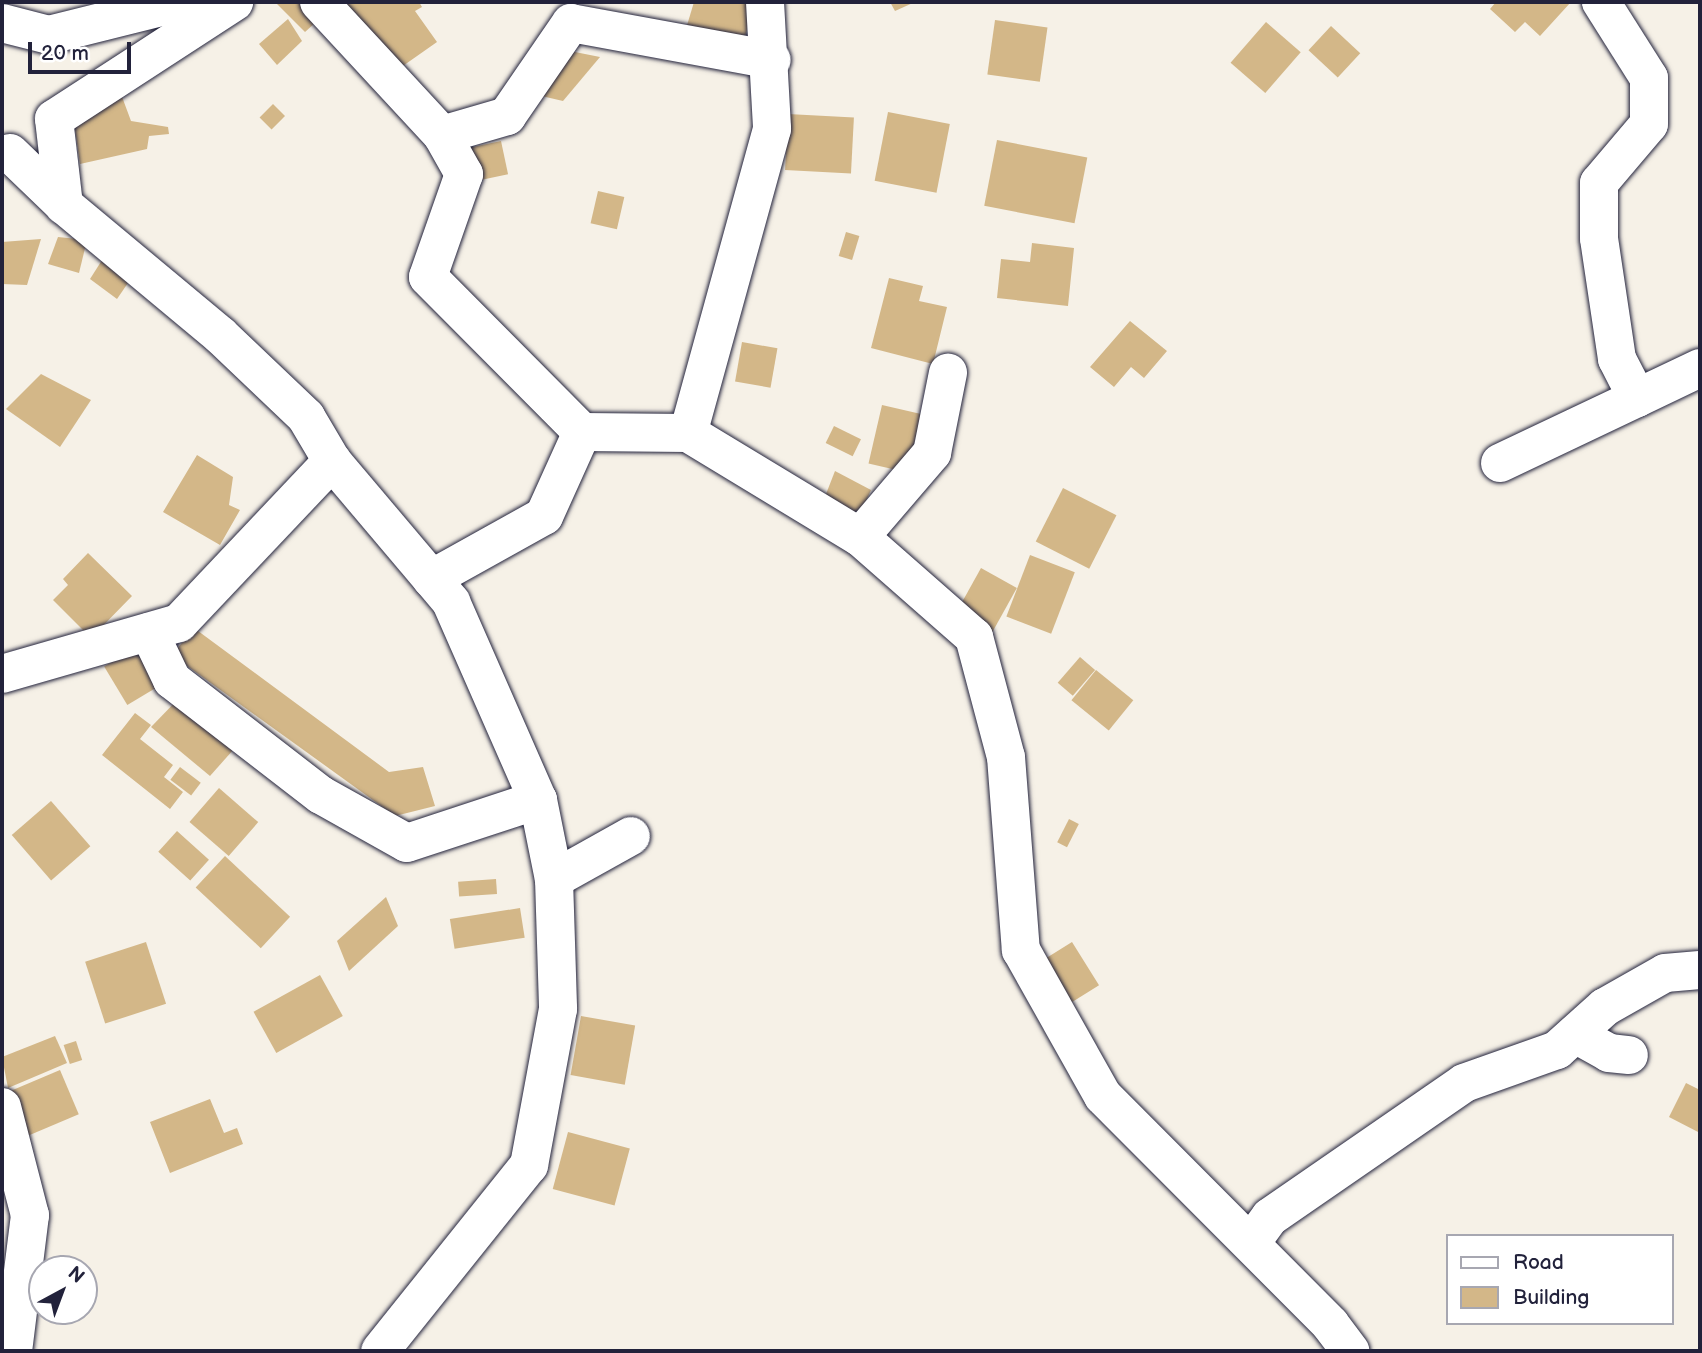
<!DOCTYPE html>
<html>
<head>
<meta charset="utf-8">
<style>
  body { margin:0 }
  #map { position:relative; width:1702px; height:1353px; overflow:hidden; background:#f6f1e7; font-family:"Balsamiq Sans",sans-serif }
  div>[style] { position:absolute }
  .building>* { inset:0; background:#d3b788; transform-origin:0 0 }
  .roads { filter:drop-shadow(0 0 2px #22223b) drop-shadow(0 0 2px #22223b) }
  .minor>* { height:38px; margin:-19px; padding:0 19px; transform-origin:19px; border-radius:19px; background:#fff }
  .major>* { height:38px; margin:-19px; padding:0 19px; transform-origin:19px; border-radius:19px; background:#fff }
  span { translate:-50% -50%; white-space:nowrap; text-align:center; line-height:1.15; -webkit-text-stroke:5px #fff; paint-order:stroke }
  .frame { position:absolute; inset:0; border:4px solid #22223b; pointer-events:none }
  .legend { position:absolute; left:1446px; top:1234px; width:228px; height:91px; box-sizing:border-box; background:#fff; border:2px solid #a7a7b1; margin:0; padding:9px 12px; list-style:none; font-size:21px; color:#22223b }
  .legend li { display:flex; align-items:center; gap:14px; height:35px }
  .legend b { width:35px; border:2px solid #a7a7b1 }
  .north { position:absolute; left:28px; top:1255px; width:70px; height:70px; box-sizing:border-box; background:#fff; border:2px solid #a7a7b1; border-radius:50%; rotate:41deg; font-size:19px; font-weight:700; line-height:28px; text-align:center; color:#22223b }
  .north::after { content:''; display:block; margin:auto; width:24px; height:32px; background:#22223b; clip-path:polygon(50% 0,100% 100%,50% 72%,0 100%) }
  .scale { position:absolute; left:28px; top:42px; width:103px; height:32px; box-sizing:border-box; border:4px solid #22223b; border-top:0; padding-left:9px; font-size:21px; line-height:24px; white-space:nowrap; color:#22223b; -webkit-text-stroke:5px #fff; paint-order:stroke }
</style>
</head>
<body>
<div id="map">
  <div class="building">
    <i style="clip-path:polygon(275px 2px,311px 2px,325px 14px,305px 32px)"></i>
    <i style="clip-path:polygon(338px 2px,419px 2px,422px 7px,415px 11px,437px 42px,390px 75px)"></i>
    <i style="clip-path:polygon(694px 2px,754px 3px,742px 48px,685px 32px)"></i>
    <i style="clip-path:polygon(890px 2px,915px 2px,895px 11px)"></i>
    <i style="clip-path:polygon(1496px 2px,1571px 2px,1540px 36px,1525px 22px,1515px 32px,1490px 9px)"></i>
    <i style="clip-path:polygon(288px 19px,302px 41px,277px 65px,259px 44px)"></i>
    <i style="left:995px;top:20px;width:53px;height:55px;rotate:8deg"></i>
    <i style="left:1266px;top:22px;width:46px;height:54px;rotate:41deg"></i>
    <i style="left:1331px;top:26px;width:40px;height:33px;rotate:43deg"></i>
    <i style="clip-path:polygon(565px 50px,600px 57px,563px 101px,533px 94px)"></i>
    <i style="clip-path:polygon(121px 94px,131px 121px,168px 127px,169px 134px,149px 136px,147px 149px,80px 164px,74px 122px)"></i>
    <i style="left:273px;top:104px;width:17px;height:19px;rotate:45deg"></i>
    <i style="left:888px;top:112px;width:63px;height:70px;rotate:11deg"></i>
    <i style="left:788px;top:114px;width:66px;height:56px;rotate:3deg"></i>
    <i style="left:997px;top:140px;width:92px;height:67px;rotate:11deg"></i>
    <i style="left:501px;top:141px;width:34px;height:34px;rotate:78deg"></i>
    <i style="left:598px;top:191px;width:27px;height:33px;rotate:13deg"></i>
    <i style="left:846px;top:232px;width:14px;height:25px;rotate:17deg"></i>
    <i style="clip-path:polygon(58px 237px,87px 240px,79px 273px,48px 264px)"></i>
    <i style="clip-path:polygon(41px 239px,27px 285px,2px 284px,2px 242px)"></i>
    <i style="clip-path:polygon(1032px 243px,1074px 248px,1068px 306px,997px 298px,1001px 259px,1030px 262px)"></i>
    <i style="clip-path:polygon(104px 257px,130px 280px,117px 299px,90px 279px)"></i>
    <i style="clip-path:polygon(889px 278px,923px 286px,919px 301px,947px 307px,933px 364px,871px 348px)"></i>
    <i style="clip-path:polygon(1130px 321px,1167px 351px,1144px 378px,1131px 367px,1114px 387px,1090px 367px)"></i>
    <i style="left:742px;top:342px;width:36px;height:40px;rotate:10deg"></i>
    <i style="clip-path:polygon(41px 374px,91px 400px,60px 447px,6px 409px)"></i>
    <i style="left:882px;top:405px;width:40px;height:60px;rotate:13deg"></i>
    <i style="left:834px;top:426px;width:30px;height:19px;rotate:26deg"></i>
    <i style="clip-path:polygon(197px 455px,233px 477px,229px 505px,240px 510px,220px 545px,163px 512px)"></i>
    <i style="clip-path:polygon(835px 471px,871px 490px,858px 519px,826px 494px)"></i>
    <i style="left:1063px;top:488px;width:60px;height:60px;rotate:27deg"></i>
    <i style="clip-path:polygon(88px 553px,132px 596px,91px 638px,53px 600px,68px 585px,63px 579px)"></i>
    <i style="left:1030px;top:555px;width:48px;height:66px;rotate:21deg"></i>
    <i style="left:981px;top:568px;width:41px;height:51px;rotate:29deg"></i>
    <i style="clip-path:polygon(194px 628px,389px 772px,423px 767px,435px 806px,395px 816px,172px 655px)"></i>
    <i style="left:135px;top:648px;width:45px;height:36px;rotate:59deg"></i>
    <i style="left:1080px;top:657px;width:20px;height:34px;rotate:41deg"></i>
    <i style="left:1096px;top:670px;width:48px;height:39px;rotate:39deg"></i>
    <i style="clip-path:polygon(182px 695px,242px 740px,210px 776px,151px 727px)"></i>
    <i style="clip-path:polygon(135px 713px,151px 725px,140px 739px,173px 765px,164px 777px,183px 792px,170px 809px,102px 755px)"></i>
    <i style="left:180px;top:767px;width:26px;height:16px;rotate:37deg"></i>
    <i style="left:219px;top:788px;width:52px;height:45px;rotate:41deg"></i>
    <i style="left:51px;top:801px;width:60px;height:52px;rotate:49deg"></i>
    <i style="left:1069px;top:819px;width:11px;height:26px;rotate:27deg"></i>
    <i style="left:177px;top:831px;width:43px;height:28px;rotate:42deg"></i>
    <i style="left:225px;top:856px;width:89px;height:43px;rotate:43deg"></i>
    <i style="left:496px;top:879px;width:15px;height:38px;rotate:86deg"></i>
    <i style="clip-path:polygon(386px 897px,398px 926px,349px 971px,337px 941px)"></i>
    <i style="left:520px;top:908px;width:30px;height:71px;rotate:81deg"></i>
    <i style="left:146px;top:942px;width:65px;height:64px;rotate:72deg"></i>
    <i style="left:1072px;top:942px;width:51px;height:34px;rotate:58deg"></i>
    <i style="left:320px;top:975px;width:47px;height:76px;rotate:61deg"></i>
    <i style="left:581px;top:1016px;width:55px;height:60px;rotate:10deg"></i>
    <i style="clip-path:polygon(55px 1036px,67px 1063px,8px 1088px,2px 1057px)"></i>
    <i style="left:76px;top:1041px;width:20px;height:13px;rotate:72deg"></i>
    <i style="left:60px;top:1070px;width:48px;height:59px;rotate:67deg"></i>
    <i style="clip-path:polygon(1686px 1083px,1700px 1090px,1700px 1133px,1669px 1117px)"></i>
    <i style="clip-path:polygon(210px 1099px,224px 1133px,237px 1128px,243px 1144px,170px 1173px,150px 1122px)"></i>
    <i style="left:568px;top:1132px;width:64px;height:59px;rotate:15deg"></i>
  </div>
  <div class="roads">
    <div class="minor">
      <i style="left:319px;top:2px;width:181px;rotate:47.2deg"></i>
      <i style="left:442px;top:135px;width:45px;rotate:60.6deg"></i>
      <i style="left:464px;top:174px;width:109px;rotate:109.3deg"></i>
      <i style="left:428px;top:277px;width:218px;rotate:45.2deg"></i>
      <i style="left:582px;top:432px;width:92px;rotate:114.3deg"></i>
      <i style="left:544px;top:516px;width:129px;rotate:150.9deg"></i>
      <i style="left:765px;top:2px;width:127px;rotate:86.8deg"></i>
      <i style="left:772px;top:129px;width:315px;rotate:105.4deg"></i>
      <i style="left:688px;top:433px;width:201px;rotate:31.2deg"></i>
      <i style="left:860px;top:537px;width:152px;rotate:41.3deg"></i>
      <i style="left:974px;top:637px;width:124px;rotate:75.1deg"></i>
      <i style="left:1006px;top:757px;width:194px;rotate:85.6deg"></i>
      <i style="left:1021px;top:950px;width:167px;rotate:60.7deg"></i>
      <i style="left:1103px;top:1096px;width:322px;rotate:45.1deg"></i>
      <i style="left:1330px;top:1324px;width:34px;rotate:53deg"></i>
      <i style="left:54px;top:119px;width:87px;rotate:83.4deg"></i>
      <i style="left:64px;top:205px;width:203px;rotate:39.8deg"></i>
      <i style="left:220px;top:335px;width:119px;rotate:43.6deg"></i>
      <i style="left:306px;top:417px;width:51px;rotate:59.4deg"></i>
      <i style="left:332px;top:461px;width:185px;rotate:49.8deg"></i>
      <i style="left:451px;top:602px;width:216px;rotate:66.3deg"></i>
      <i style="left:538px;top:800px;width:81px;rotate:78.6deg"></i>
      <i style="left:554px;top:879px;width:130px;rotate:88.2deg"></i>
      <i style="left:558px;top:1009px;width:159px;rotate:100.5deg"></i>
      <i style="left:529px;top:1165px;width:238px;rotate:128.7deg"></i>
      <i style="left:442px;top:135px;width:68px;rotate:-16.3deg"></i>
      <i style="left:507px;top:116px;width:113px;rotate:-55.5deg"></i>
      <i style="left:571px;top:23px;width:204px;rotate:10.4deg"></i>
      <i style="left:10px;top:153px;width:75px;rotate:43.9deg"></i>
      <i style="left:1637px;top:398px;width:70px;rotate:-25.5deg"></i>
      <i style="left:582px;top:432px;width:106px;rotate:0.5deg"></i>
      <i style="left:1500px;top:463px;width:152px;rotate:-25.4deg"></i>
      <i style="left:1637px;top:398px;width:44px;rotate:-117.1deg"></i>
      <i style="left:1617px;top:359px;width:122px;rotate:-98.5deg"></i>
      <i style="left:1599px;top:238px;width:55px;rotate:-90deg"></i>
      <i style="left:1599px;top:183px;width:77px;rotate:-49.7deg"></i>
      <i style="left:1649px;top:124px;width:46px;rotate:-90deg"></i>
      <i style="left:1649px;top:78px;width:90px;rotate:-122.3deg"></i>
      <i style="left:860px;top:537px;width:111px;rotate:-49.4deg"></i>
      <i style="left:932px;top:453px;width:82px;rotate:-78.7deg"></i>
      <i style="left:149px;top:632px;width:53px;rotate:64.4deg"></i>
      <i style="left:172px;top:680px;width:188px;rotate:37.7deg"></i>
      <i style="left:321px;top:795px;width:98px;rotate:29.2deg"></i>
      <i style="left:407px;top:843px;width:138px;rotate:-18.2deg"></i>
      <i style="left:2px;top:674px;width:184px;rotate:-16.1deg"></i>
      <i style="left:179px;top:623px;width:223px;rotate:-46.6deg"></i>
      <i style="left:554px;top:879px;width:88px;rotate:-29.2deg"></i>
      <i style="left:1575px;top:1034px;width:39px;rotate:29deg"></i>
      <i style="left:1609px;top:1053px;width:20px;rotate:6deg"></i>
      <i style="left:2px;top:1107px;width:112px;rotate:75.5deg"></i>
      <i style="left:30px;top:1215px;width:137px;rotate:97.1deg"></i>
      <i style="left:1251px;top:1243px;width:32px;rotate:-54deg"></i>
      <i style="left:1270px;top:1217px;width:236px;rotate:-34.6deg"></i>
      <i style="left:1464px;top:1083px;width:99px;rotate:-19.5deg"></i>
      <i style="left:1557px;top:1050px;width:64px;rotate:-41.9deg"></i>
      <i style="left:1605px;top:1007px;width:69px;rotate:-29.5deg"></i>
      <i style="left:1665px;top:973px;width:35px;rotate:-5deg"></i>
    </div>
    <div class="major">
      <i style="left:2px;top:23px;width:49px;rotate:14.3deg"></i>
      <i style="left:49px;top:35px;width:136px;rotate:-14deg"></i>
      <i style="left:54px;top:119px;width:215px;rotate:-33deg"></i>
    </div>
  </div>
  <div class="frame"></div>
  <ul class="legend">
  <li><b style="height:9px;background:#fff"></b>Road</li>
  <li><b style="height:19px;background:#d3b788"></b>Building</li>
  </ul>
  <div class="north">N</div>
  <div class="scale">20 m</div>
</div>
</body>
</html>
